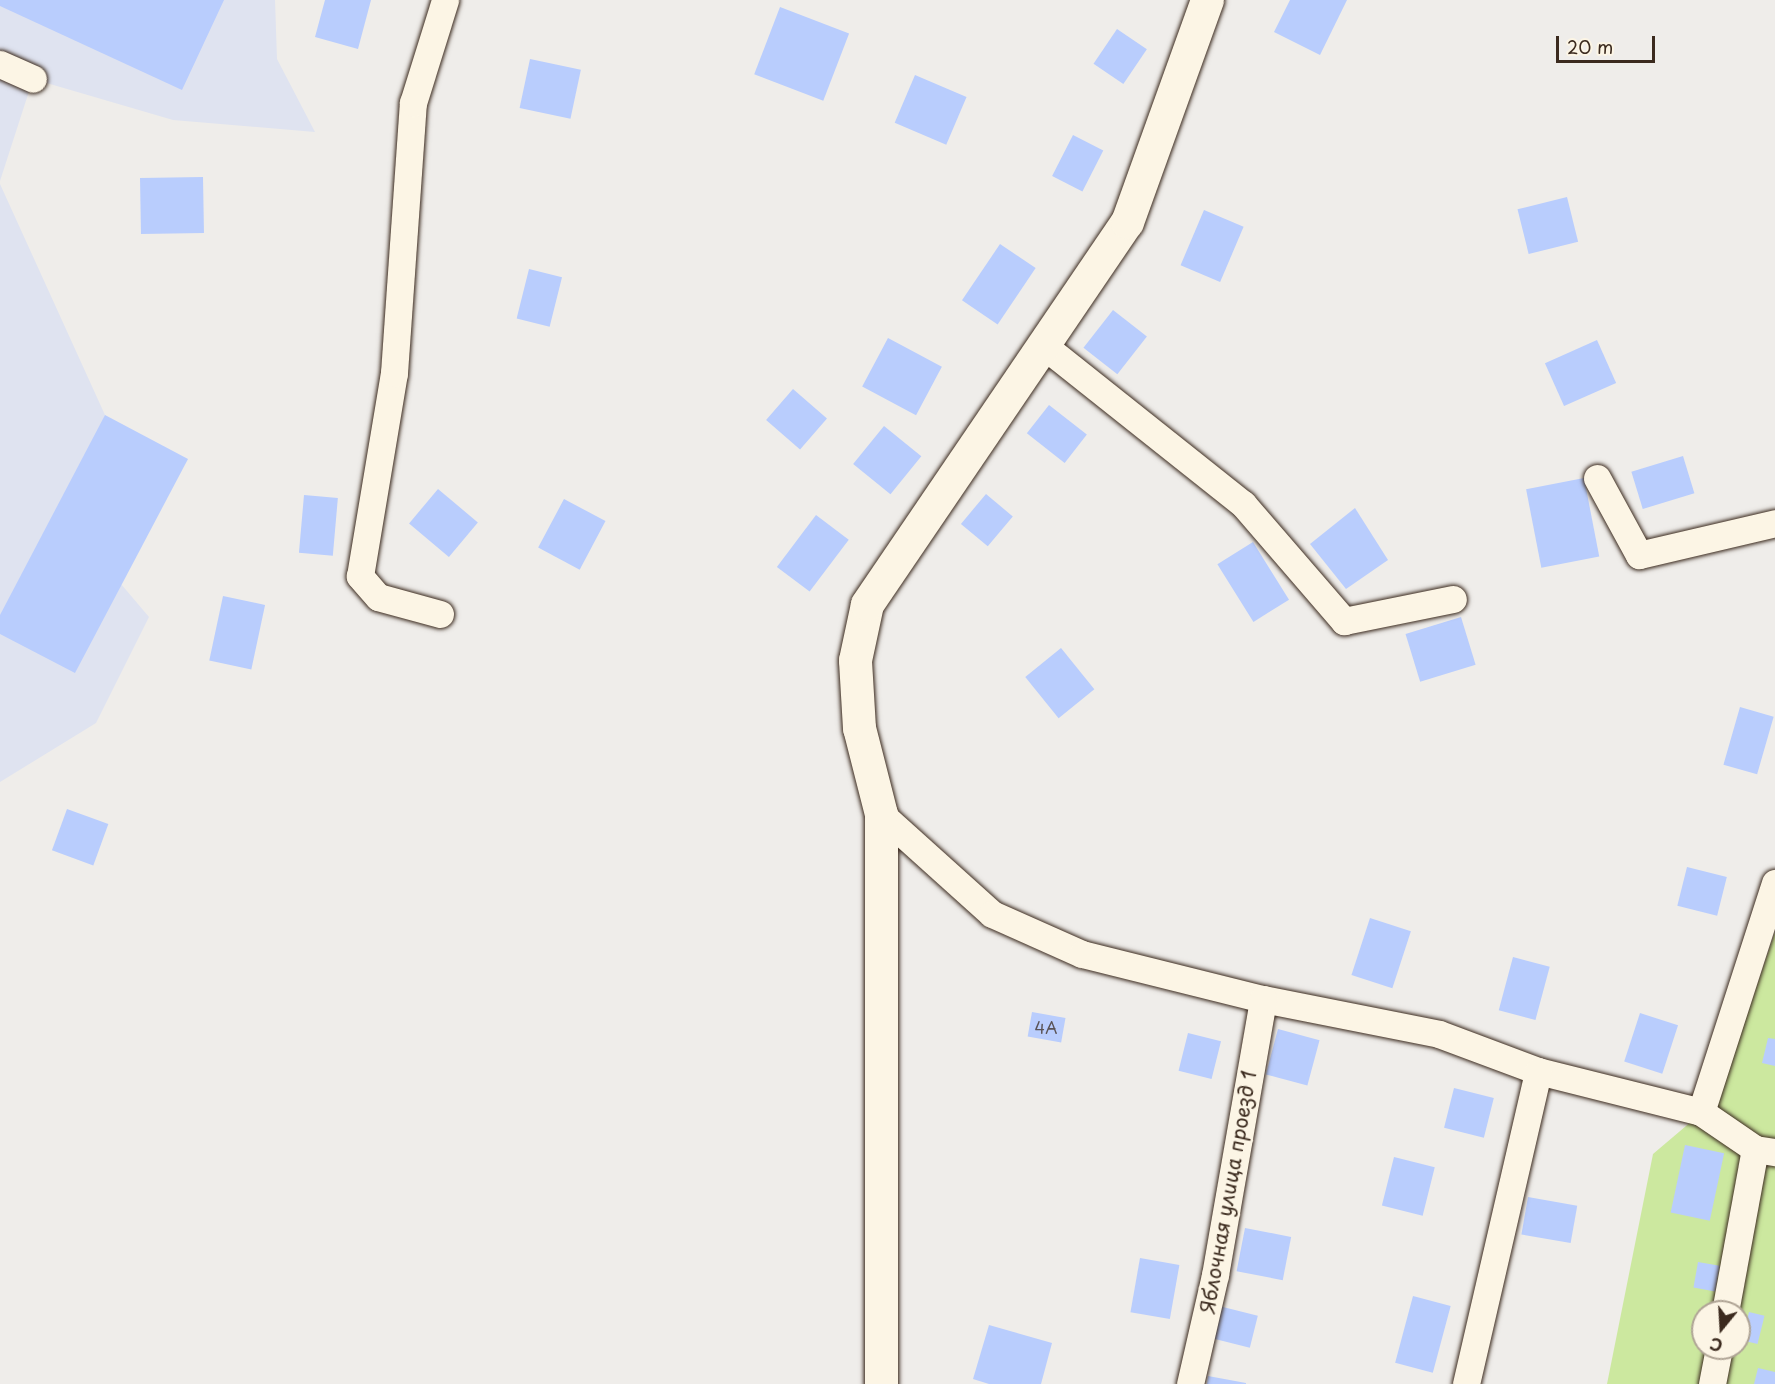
<!DOCTYPE html>
<html>
<head>
<meta charset="utf-8">
<style>
  body { margin:0 }
  #map { position:relative; width:1775px; height:1384px; overflow:hidden; background:#efedea; font-family:"Playpen Sans",sans-serif }
  div>[style] { position:absolute }
  .built>* { inset:0; background:#dfe3f0 }
  .green>* { inset:0; background:#cce89f }
  .building>* { inset:0; background:#b9cdfd; transform-origin:0 0 }
  .roads { filter:drop-shadow(0 0 2px #3b2a1e) drop-shadow(0 0 2px #3b2a1e) }
  .minor>* { height:27px; margin:-13.5px; padding:0 13.5px; transform-origin:13.5px; border-radius:13.5px; background:#fcf5e5 }
  .tertiary>* { height:33px; margin:-16.5px; padding:0 16.5px; transform-origin:16.5px; border-radius:16.5px; background:#fcf5e5 }
  span { translate:-50% -50%; white-space:nowrap; text-align:center; line-height:1.15; -webkit-text-stroke:5px #fcf5e5; paint-order:stroke }
  .number-label { font-size:16px; color:#5a5356 }
  .number-label span { -webkit-text-stroke-width:0 }
  .street-label { font-size:20px; color:#3b2a1e }
  .north { position:absolute; left:1691px; top:1300px; width:60px; height:60px; box-sizing:border-box; background:#fcf5e5; border:2px solid #afa495; border-radius:50%; rotate:198deg; font-size:16px; font-weight:700; line-height:24px; text-align:center; color:#3b2a1e }
  .north::after { content:''; display:block; margin:auto; width:21px; height:27px; background:#3b2a1e; clip-path:polygon(50% 0,100% 100%,50% 72%,0 100%) }
  .scale { position:absolute; left:1556px; top:36px; width:99px; height:27px; box-sizing:border-box; border:3px solid #3b2a1e; border-top:0; padding-left:8px; font-size:18px; line-height:21px; white-space:nowrap; color:#3b2a1e; -webkit-text-stroke:4px #fcf5e5; paint-order:stroke }
</style>
</head>
<body>
<div id="map">
  <div class="built">
    <i style="clip-path:polygon(0 0,275px 0,277px 59px,315px 132px,173px 120px,33px 79px,0 181px)"></i>
    <i style="clip-path:polygon(0 184px,105px 415px,121px 584px,149px 617px,96px 723px,0 782px)"></i>
  </div>
  <div class="green">
    <i style="clip-path:polygon(evenodd,1775px 932px,1775px 1384px,1607px 1384px,1653px 1154px,1719px 1098px,1775px 932px,1703px 1312px,1739px 1312px,1739px 1348px,1703px 1348px,1703px 1312px)"></i>
  </div>
  <div class="building">
    <i style="clip-path:polygon(0 0,224px 0,182px 90px,0 6px)"></i>
    <i style="clip-path:polygon(325px 0,371px 0,358px 49px,315px 37px)"></i>
    <i style="clip-path:polygon(1290px 0,1347px 0,1320px 55px,1274px 32px)"></i>
    <i style="left:780px;top:7px;width:74px;height:72px;rotate:21deg"></i>
    <i style="left:1117px;top:29px;width:36px;height:42px;rotate:34deg"></i>
    <i style="left:530px;top:59px;width:52px;height:50px;rotate:12deg"></i>
    <i style="left:915px;top:75px;width:56px;height:52px;rotate:23deg"></i>
    <i style="left:1073px;top:135px;width:34px;height:46px;rotate:27deg"></i>
    <i style="left:203px;top:177px;width:56px;height:63px;rotate:89deg"></i>
    <i style="left:1567px;top:197px;width:46px;height:51px;rotate:76deg"></i>
    <i style="left:1204px;top:210px;width:43px;height:60px;rotate:23deg"></i>
    <i style="left:1000px;top:244px;width:43px;height:68px;rotate:34deg"></i>
    <i style="left:529px;top:269px;width:34px;height:51px;rotate:14deg"></i>
    <i style="left:1113px;top:310px;width:43px;height:48px;rotate:38deg"></i>
    <i style="left:888px;top:338px;width:61px;height:55px;rotate:28deg"></i>
    <i style="left:1597px;top:340px;width:47px;height:57px;rotate:66deg"></i>
    <i style="left:793px;top:389px;width:45px;height:41px;rotate:41deg"></i>
    <i style="left:1049px;top:405px;width:48px;height:36px;rotate:38deg"></i>
    <i style="clip-path:polygon(105px 415px,188px 459px,75px 673px,0 634px,0 615px)"></i>
    <i style="left:884px;top:426px;width:48px;height:49px;rotate:39deg"></i>
    <i style="left:1683px;top:456px;width:39px;height:54px;rotate:73deg"></i>
    <i style="left:1584px;top:478px;width:80px;height:59px;rotate:79deg"></i>
    <i style="left:438px;top:489px;width:52px;height:45px;rotate:40deg"></i>
    <i style="left:986px;top:494px;width:35px;height:39px;rotate:40deg"></i>
    <i style="left:304px;top:495px;width:34px;height:58px;rotate:5deg"></i>
    <i style="left:564px;top:499px;width:47px;height:55px;rotate:28deg"></i>
    <i style="clip-path:polygon(1355px 508px,1388px 560px,1346px 589px,1310px 544px)"></i>
    <i style="left:816px;top:515px;width:41px;height:65px;rotate:37deg"></i>
    <i style="left:1253px;top:542px;width:68px;height:42px;rotate:58deg"></i>
    <i style="left:223px;top:596px;width:43px;height:66px;rotate:12deg"></i>
    <i style="left:1461px;top:617px;width:50px;height:58px;rotate:73deg"></i>
    <i style="left:1061px;top:648px;width:53px;height:46px;rotate:51deg"></i>
    <i style="left:1740px;top:707px;width:35px;height:60px;rotate:16deg"></i>
    <i style="left:67px;top:809px;width:44px;height:44px;rotate:20deg"></i>
    <i style="left:1687px;top:867px;width:41px;height:40px;rotate:14deg"></i>
    <i style="left:1370px;top:918px;width:43px;height:60px;rotate:18deg"></i>
    <i style="left:1513px;top:957px;width:38px;height:55px;rotate:15deg"></i>
    <i style="left:1032px;top:1012px;width:34px;height:25px;rotate:10deg"></i>
    <i style="left:1640px;top:1013px;width:40px;height:51px;rotate:18deg"></i>
    <i style="left:1278px;top:1029px;width:43px;height:47px;rotate:15deg"></i>
    <i style="left:1188px;top:1033px;width:34px;height:39px;rotate:14deg"></i>
    <i style="clip-path:polygon(1768px 1038px,1775px 1039px,1775px 1066px,1762px 1063px)"></i>
    <i style="left:1454px;top:1088px;width:41px;height:41px;rotate:14deg"></i>
    <i style="left:1685px;top:1145px;width:40px;height:69px;rotate:12deg"></i>
    <i style="left:1394px;top:1157px;width:42px;height:50px;rotate:14deg"></i>
    <i style="left:1528px;top:1197px;width:50px;height:38px;rotate:10deg"></i>
    <i style="left:1245px;top:1228px;width:47px;height:44px;rotate:11deg"></i>
    <i style="left:1140px;top:1258px;width:40px;height:55px;rotate:10deg"></i>
    <i style="left:1698px;top:1262px;width:22px;height:26px;rotate:10deg"></i>
    <i style="left:1413px;top:1296px;width:39px;height:69px;rotate:15deg"></i>
    <i style="left:1219px;top:1306px;width:40px;height:33px;rotate:14deg"></i>
    <i style="left:1749px;top:1312px;width:16px;height:29px;rotate:14deg"></i>
    <i style="clip-path:polygon(989px 1325px,1052px 1343px,1041px 1384px,989px 1384px,973px 1379px)"></i>
    <i style="clip-path:polygon(1758px 1368px,1775px 1372px,1775px 1384px,1754px 1384px)"></i>
    <i style="clip-path:polygon(1208px 1376px,1246px 1383px,1246px 1384px,1207px 1384px)"></i>
  </div>
  <div class="roads">
    <div class="minor">
      <i style="left:0;top:64px;width:36px;rotate:24deg"></i>
      <i style="left:1043px;top:345px;width:256px;rotate:38.5deg"></i>
      <i style="left:1243px;top:504px;width:155px;rotate:49.2deg"></i>
      <i style="left:1344px;top:621px;width:111px;rotate:-11.4deg"></i>
      <i style="left:1597px;top:478px;width:88px;rotate:61.4deg"></i>
      <i style="left:1639px;top:555px;width:140px;rotate:-13.2deg"></i>
      <i style="left:440px;top:614px;width:64px;rotate:-164.7deg"></i>
      <i style="left:378px;top:597px;width:28px;rotate:-131deg"></i>
      <i style="left:360px;top:576px;width:206px;rotate:-80.5deg"></i>
      <i style="left:394px;top:373px;width:271px;rotate:-86deg"></i>
      <i style="left:413px;top:103px;width:108px;rotate:-72.7deg"></i>
      <i style="left:881px;top:814px;width:149px;rotate:42deg"></i>
      <i style="left:992px;top:914px;width:98px;rotate:24deg"></i>
      <i style="left:1082px;top:954px;width:187px;rotate:14deg"></i>
      <i style="left:1263px;top:999px;width:179px;rotate:11.2deg"></i>
      <i style="left:1439px;top:1034px;width:106px;rotate:20.5deg"></i>
      <i style="left:1538px;top:1071px;width:168px;rotate:14.1deg"></i>
      <i style="left:1701px;top:1112px;width:65px;rotate:34.4deg"></i>
      <i style="left:1755px;top:1149px;width:20px;rotate:9deg"></i>
      <i style="left:1701px;top:1112px;width:241px;rotate:-72.1deg"></i>
      <i style="left:1725px;top:1312px;width:166px;rotate:-79.6deg"></i>
      <i style="left:1190px;top:1384px;width:112px;rotate:-77.1deg"></i>
      <i style="left:1215px;top:1275px;width:280px;rotate:-80.1deg"></i>
      <i style="left:1466px;top:1384px;width:321px;rotate:-77deg"></i>
      <i style="left:1712px;top:1384px;width:37px;rotate:-79deg"></i>
    </div>
    <div class="tertiary">
      <i style="left:881px;top:1384px;width:570px;rotate:-90deg"></i>
      <i style="left:881px;top:814px;width:89px;rotate:-104.3deg"></i>
      <i style="left:859px;top:728px;width:68px;rotate:-93.4deg"></i>
      <i style="left:855px;top:660px;width:57px;rotate:-77.9deg"></i>
      <i style="left:867px;top:604px;width:462px;rotate:-55.8deg"></i>
      <i style="left:1127px;top:222px;width:236px;rotate:-70.2deg"></i>
    </div>
  </div>
  <div class="number-label">
    <span style="left:1046px;top:1027px">4А</span>
  </div>
  <div class="street-label">
    <span style="left:1228px;top:1192px;rotate:-80deg">Яблочная улица проезд 1</span>
  </div>
  <div class="north">С</div>
  <div class="scale">20 m</div>
</div>
</body>
</html>
